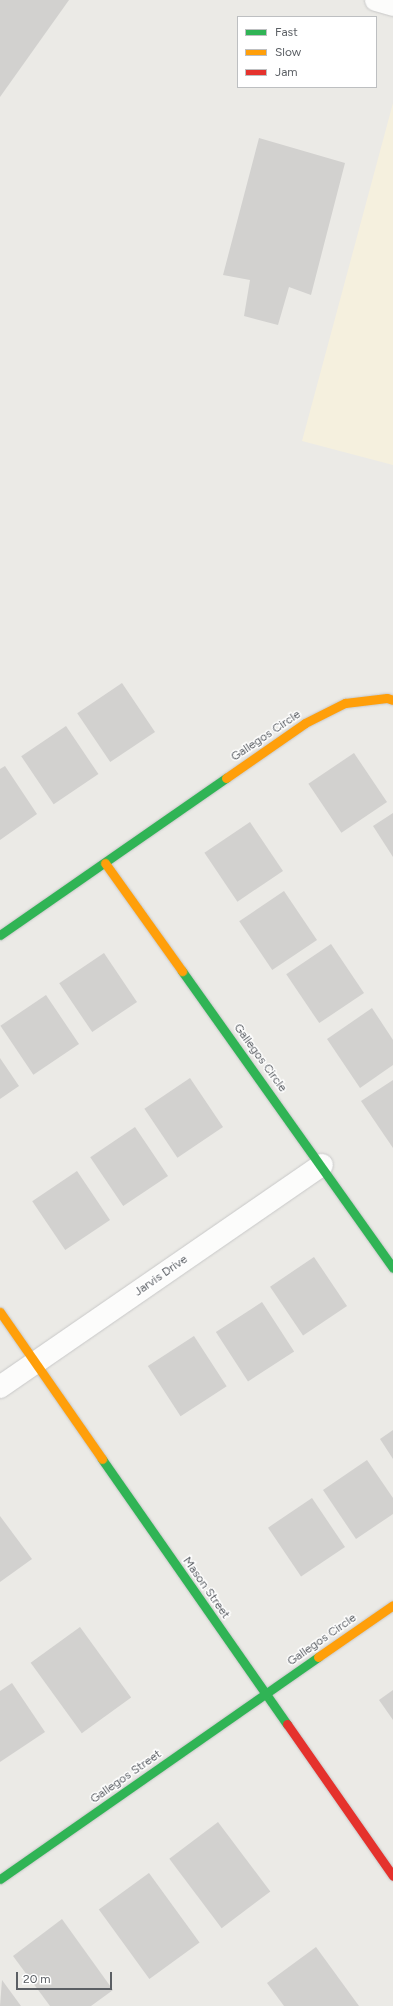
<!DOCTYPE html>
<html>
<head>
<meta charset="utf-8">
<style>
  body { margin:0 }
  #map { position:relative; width:393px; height:2006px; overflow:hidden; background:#ebeae6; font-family:Figtree,sans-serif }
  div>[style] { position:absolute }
  .commercial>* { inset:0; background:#f5f0de }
  .building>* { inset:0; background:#d2d1cf; transform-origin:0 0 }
  .roads { filter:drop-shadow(0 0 1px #c8c8c8) drop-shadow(0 0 1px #c8c8c8) }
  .street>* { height:22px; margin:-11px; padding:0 11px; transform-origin:11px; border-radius:11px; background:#fcfcfb }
  .fast>* { height:9px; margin:-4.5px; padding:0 4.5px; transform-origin:4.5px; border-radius:4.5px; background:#30b455 }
  .slow>* { height:9px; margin:-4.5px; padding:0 4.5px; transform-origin:4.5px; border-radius:4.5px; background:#ff9f0a }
  .jam>* { height:9px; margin:-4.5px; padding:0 4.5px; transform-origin:4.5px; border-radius:4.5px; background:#e5322d }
  span { translate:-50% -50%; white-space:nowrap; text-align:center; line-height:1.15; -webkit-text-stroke:3px #fff; paint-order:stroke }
  .street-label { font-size:12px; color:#5b5f64 }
  .legend { position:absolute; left:237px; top:16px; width:140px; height:72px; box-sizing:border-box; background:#fff; border:1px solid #bdbfc1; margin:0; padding:5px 7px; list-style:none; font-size:12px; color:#5b5f64 }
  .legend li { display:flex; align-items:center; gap:8px; height:20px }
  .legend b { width:20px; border:1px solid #bdbfc1 }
  .scale { position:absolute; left:16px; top:1972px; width:96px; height:18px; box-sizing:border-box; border:2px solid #5b5f64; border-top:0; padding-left:5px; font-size:12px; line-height:14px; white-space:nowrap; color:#5b5f64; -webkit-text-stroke:3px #fff; paint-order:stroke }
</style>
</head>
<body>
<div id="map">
  <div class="commercial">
    <i style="clip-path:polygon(393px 103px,393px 465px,302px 441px)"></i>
  </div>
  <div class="building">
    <i style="clip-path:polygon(0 0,69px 0,0 97px)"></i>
    <i style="clip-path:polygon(259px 138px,345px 163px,311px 295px,289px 287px,278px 325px,244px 316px,250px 280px,223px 275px)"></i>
    <i style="left:122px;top:683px;width:59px;height:54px;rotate:56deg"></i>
    <i style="left:66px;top:726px;width:58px;height:54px;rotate:56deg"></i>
    <i style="left:354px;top:753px;width:59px;height:55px;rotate:56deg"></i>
    <i style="clip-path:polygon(5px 766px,37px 814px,0 840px,0 769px)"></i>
    <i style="clip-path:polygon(393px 813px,393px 857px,373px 826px)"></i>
    <i style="left:250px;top:822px;width:59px;height:55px;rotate:56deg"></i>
    <i style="left:284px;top:891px;width:59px;height:54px;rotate:56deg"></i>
    <i style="left:331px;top:944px;width:59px;height:54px;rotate:56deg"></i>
    <i style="left:104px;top:953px;width:59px;height:54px;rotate:56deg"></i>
    <i style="left:46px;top:995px;width:59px;height:55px;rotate:56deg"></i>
    <i style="clip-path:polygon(372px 1008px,393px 1040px,393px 1065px,360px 1088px,327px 1039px)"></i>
    <i style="clip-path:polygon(0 1058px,19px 1086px,0 1099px)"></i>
    <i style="left:190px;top:1078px;width:59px;height:55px;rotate:56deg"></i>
    <i style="clip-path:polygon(393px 1080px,393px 1148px,361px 1101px)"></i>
    <i style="left:135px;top:1127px;width:59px;height:54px;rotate:56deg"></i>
    <i style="left:77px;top:1171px;width:59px;height:54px;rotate:56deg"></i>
    <i style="left:314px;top:1257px;width:59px;height:53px;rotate:56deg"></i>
    <i style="left:262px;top:1302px;width:59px;height:55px;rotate:57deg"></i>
    <i style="left:194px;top:1336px;width:60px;height:55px;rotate:57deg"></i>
    <i style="clip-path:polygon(393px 1430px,393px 1459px,380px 1439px)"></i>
    <i style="clip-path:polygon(367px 1460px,393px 1498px,393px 1514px,356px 1539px,323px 1490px)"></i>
    <i style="left:312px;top:1498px;width:59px;height:53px;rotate:56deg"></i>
    <i style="clip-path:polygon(0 1516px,32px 1559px,0 1582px)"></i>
    <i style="left:80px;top:1627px;width:87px;height:61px;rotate:54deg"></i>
    <i style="clip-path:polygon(12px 1683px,45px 1732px,0 1762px,0 1691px)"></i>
    <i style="clip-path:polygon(393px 1690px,393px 1720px,379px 1700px)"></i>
    <i style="left:218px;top:1822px;width:87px;height:61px;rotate:53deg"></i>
    <i style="left:149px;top:1873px;width:86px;height:62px;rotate:54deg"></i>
    <i style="clip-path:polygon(62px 1919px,113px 1990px,91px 2006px,50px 2006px,13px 1956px)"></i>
    <i style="clip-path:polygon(316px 1947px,359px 2006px,284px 2006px,267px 1983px)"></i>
    <i style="clip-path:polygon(2px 1980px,21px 2006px,0 2006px)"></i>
  </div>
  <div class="roads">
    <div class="street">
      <i style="left:376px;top:0;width:18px;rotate:16deg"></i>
      <i style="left:0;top:1387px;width:391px;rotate:-34.6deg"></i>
    </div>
    <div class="fast">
      <i style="left:0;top:935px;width:275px;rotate:-34.8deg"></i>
      <i style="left:182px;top:971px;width:364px;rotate:54.6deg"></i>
      <i style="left:102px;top:1459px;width:323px;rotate:55.1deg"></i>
      <i style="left:0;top:1879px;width:388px;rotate:-34.9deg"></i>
    </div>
    <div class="slow">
      <i style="left:226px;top:778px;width:96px;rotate:-34.8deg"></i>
      <i style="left:305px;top:723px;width:45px;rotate:-26.6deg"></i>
      <i style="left:345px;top:703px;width:42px;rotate:-6.8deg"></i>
      <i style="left:387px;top:698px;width:6px;rotate:18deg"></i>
      <i style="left:105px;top:863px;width:133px;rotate:54.5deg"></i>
      <i style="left:0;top:1312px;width:179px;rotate:55.2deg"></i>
      <i style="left:318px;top:1657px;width:91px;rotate:-34.7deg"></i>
    </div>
    <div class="jam">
      <i style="left:287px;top:1724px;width:185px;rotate:55.1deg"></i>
    </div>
  </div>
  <div class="street-label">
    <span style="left:266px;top:736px;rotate:-34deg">Gallegos Circle</span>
    <span style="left:260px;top:1058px;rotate:54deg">Gallegos Circle</span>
    <span style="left:161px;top:1276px;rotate:-35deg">Jarvis Drive</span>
    <span style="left:206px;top:1588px;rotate:55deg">Mason Street</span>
    <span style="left:322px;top:1640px;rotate:-35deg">Gallegos Circle</span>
    <span style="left:126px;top:1777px;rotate:-35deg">Gallegos Street</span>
  </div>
  <ul class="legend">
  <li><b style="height:5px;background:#30b455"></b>Fast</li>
  <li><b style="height:5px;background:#ff9f0a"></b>Slow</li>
  <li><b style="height:5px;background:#e5322d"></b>Jam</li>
  </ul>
  <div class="scale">20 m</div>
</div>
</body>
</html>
